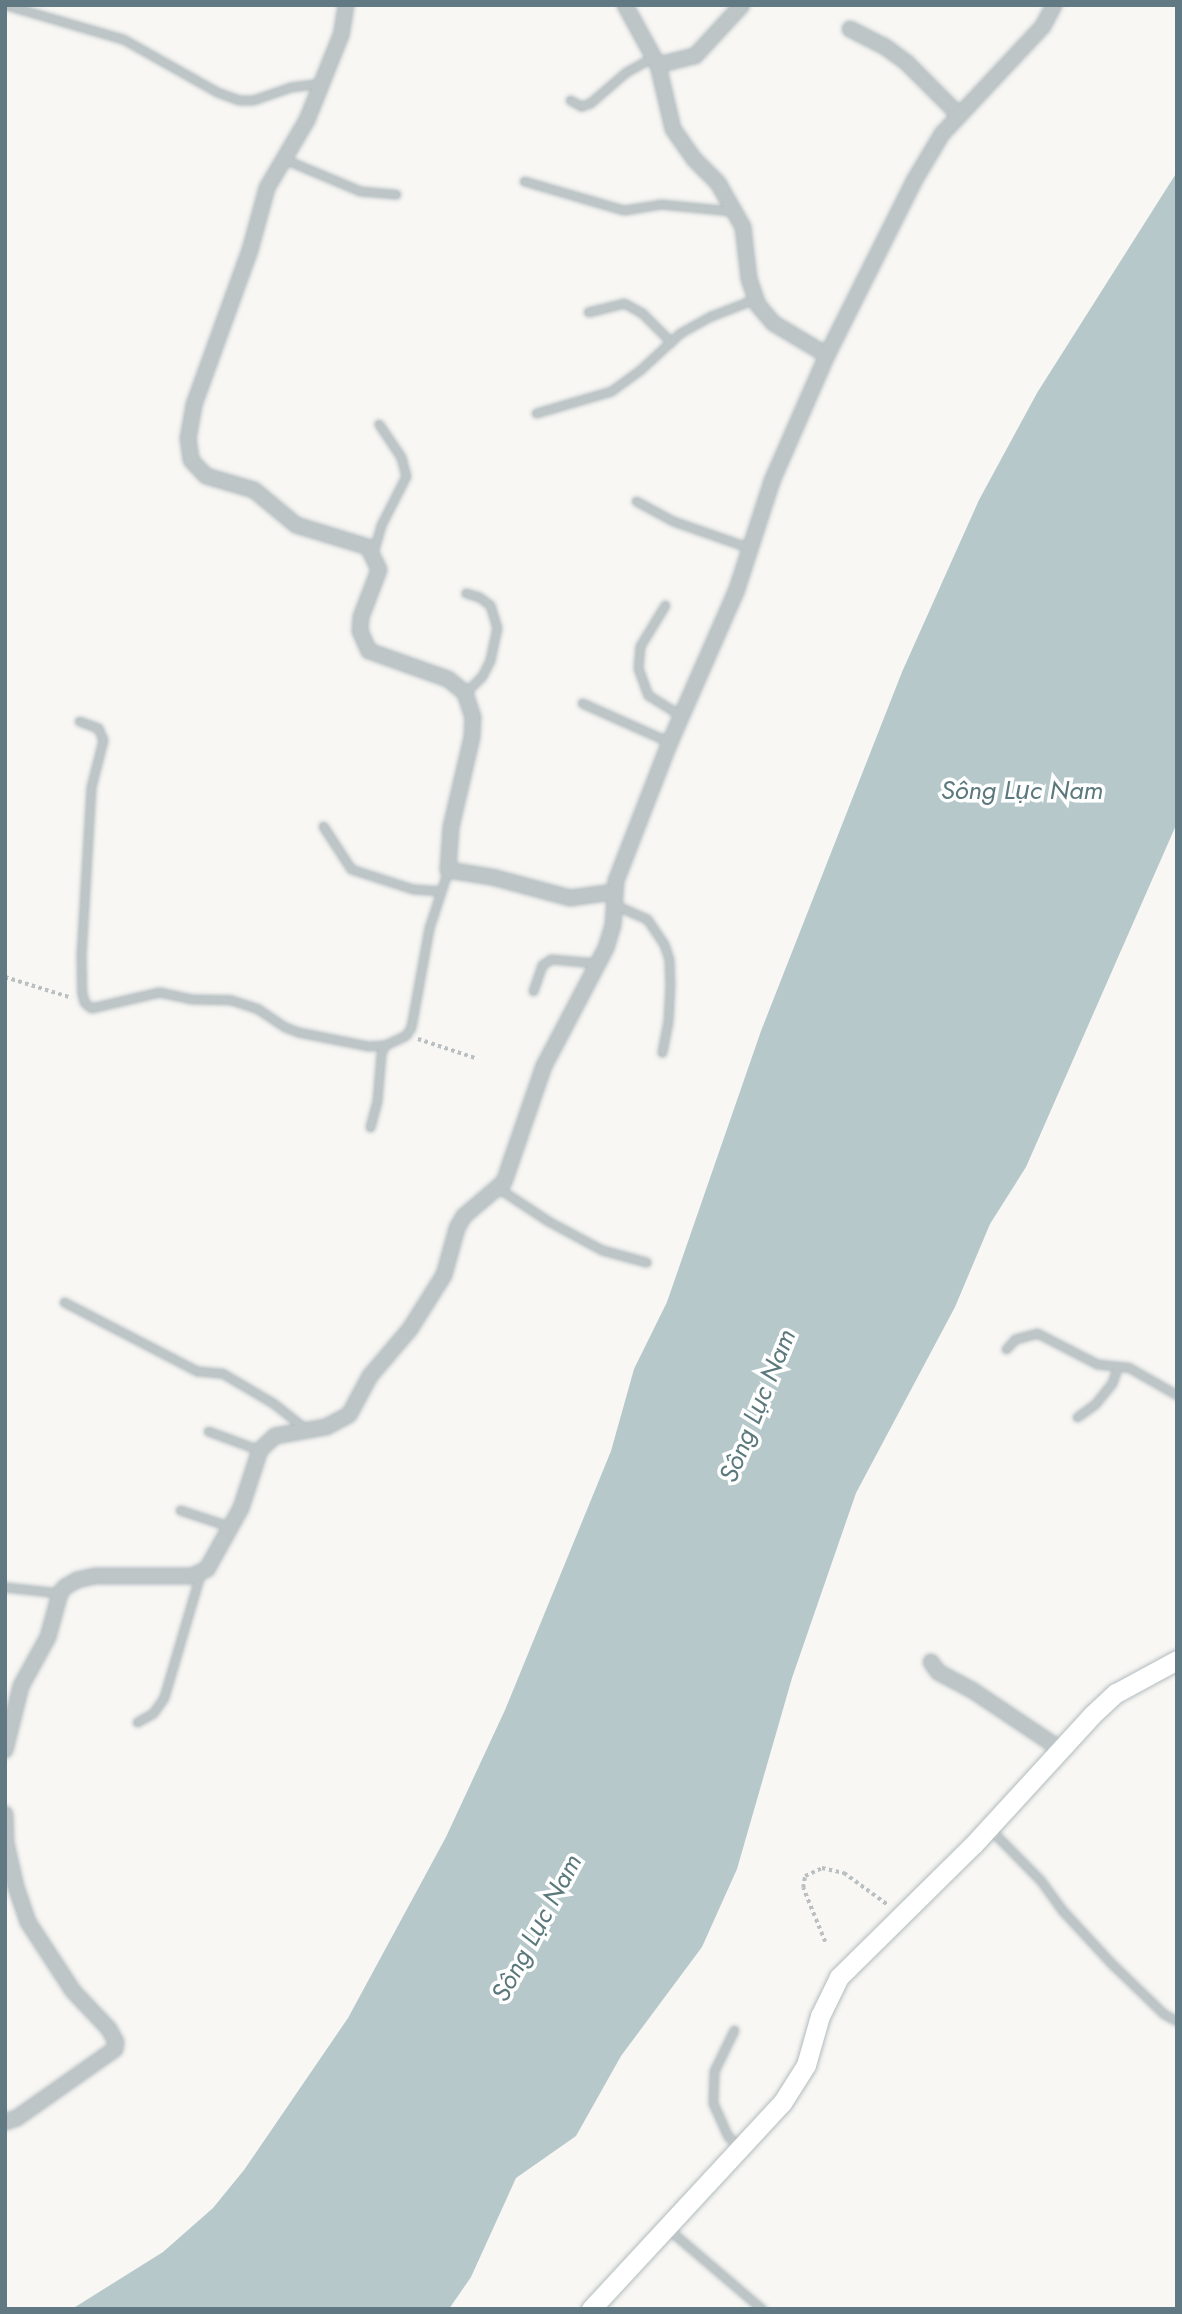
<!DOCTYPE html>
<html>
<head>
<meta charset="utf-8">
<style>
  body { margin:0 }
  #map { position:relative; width:1182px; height:2314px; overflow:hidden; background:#f8f7f4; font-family:Jost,sans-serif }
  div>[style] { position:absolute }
  .water>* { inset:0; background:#b6c8ca }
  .path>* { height:3.5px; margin-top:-1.75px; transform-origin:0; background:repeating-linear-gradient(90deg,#babfc1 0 3.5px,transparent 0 7px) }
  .roads { filter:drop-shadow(0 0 2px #b2bbbe) drop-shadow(0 0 2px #b2bbbe) }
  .lane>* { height:7px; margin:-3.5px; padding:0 3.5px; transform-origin:3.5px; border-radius:3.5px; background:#bdc5c7 }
  .street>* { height:14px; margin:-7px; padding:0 7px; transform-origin:7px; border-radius:7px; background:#bdc5c7 }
  .secondary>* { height:19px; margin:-9.5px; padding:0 9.5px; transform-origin:9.5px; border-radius:9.5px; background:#fff }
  span { translate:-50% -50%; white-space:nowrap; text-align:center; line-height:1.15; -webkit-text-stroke:7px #fff; paint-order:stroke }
  .water-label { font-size:26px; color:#5b797c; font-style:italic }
  .frame { position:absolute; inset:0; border:7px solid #607982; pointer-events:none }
</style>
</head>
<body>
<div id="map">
  <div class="water">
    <i style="clip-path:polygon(1177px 172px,1177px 823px,1026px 1167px,990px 1224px,955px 1307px,856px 1493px,792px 1678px,737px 1869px,702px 1947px,621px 2056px,576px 2136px,516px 2178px,471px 2277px,449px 2309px,72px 2309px,163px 2252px,213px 2208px,244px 2170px,348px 2018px,446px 1837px,505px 1710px,611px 1451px,634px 1369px,667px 1302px,761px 1031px,902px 672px,979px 500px,1037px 393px)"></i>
  </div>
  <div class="path">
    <i style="left:5px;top:977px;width:70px;rotate:17.4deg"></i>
    <i style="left:418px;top:1039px;width:60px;rotate:18.4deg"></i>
    <i style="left:825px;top:1942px;width:58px;rotate:-112.2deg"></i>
    <i style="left:803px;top:1888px;width:12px;rotate:-81deg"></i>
    <i style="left:805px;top:1876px;width:19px;rotate:-25deg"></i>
    <i style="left:822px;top:1868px;width:23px;rotate:13deg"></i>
    <i style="left:844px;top:1873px;width:54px;rotate:36deg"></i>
  </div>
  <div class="roads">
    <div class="lane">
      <i style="left:6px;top:5px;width:122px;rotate:16.2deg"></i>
      <i style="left:123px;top:39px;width:108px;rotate:29.4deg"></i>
      <i style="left:217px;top:92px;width:23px;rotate:20deg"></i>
      <i style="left:239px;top:100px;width:14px"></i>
      <i style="left:253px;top:100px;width:39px;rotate:-19deg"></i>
      <i style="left:290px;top:87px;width:33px;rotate:-7deg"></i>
      <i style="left:570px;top:100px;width:13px;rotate:29deg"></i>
      <i style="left:581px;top:106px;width:9px;rotate:-18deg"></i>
      <i style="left:590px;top:103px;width:48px;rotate:-40.7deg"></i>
      <i style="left:626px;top:72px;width:31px;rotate:-29deg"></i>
      <i style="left:284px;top:159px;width:82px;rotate:22.8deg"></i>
      <i style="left:360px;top:191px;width:36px;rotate:5deg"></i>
      <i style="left:524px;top:181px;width:104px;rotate:16.2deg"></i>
      <i style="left:624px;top:210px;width:36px;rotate:-9deg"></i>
      <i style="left:660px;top:204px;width:72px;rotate:5.6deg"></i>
      <i style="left:588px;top:312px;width:37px;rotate:-14deg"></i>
      <i style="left:624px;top:303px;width:21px;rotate:29deg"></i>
      <i style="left:642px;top:313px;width:41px;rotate:45deg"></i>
      <i style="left:536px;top:413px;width:78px;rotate:-16.3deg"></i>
      <i style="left:611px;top:391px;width:37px;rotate:-36deg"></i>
      <i style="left:641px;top:369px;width:53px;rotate:-42.7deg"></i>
      <i style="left:680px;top:333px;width:35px;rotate:-29deg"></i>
      <i style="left:711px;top:316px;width:47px;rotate:-21.1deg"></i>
      <i style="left:636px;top:501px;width:42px;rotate:28.4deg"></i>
      <i style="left:673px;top:521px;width:82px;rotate:19.3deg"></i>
      <i style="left:373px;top:553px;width:29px;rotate:-74deg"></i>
      <i style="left:381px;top:525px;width:55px;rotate:-63deg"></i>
      <i style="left:406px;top:476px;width:20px;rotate:-105deg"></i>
      <i style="left:401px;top:457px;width:40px;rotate:-124deg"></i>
      <i style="left:665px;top:605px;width:48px;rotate:121.4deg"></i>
      <i style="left:640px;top:646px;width:22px;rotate:95deg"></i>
      <i style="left:638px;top:668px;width:29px;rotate:70deg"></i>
      <i style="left:648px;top:695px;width:39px;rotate:32deg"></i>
      <i style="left:465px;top:693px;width:24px;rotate:-45deg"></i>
      <i style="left:482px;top:676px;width:18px;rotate:-63deg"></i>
      <i style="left:490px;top:660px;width:33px;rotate:-78deg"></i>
      <i style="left:497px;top:628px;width:24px;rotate:-107deg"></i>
      <i style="left:490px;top:605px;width:14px;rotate:-144deg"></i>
      <i style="left:479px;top:597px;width:14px;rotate:-163deg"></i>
      <i style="left:582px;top:703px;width:95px;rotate:24.1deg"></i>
      <i style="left:79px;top:721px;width:20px;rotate:20deg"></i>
      <i style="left:98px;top:728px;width:13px;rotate:67deg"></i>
      <i style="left:103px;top:740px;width:49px;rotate:104.3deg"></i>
      <i style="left:91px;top:787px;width:167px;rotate:93.4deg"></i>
      <i style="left:81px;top:954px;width:39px;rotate:89deg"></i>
      <i style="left:82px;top:993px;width:9px;rotate:77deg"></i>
      <i style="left:84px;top:1002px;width:9px;rotate:41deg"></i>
      <i style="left:91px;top:1008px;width:70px;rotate:-13.2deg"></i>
      <i style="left:159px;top:992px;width:34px;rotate:12deg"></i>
      <i style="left:192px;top:999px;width:39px;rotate:1deg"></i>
      <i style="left:231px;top:1000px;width:28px;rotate:18deg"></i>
      <i style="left:258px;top:1009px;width:32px;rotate:34deg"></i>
      <i style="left:285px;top:1027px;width:14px;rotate:21deg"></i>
      <i style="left:298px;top:1032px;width:71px;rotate:11.3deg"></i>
      <i style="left:368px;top:1046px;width:17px;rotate:-3deg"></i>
      <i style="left:385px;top:1045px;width:23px;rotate:-25deg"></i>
      <i style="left:406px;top:1035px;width:9px;rotate:-58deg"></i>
      <i style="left:411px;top:1027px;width:101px;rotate:-79.7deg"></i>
      <i style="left:429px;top:928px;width:61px;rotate:-71.9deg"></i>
      <i style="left:323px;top:826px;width:51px;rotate:56.9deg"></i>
      <i style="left:351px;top:869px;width:65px;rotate:17.9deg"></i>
      <i style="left:413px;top:889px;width:26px;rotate:4deg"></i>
      <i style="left:613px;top:904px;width:37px;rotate:24deg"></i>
      <i style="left:647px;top:919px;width:30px;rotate:56deg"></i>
      <i style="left:664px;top:944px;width:16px;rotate:72deg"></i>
      <i style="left:669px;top:959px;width:24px;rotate:88deg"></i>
      <i style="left:670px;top:983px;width:38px;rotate:93deg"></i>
      <i style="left:668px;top:1021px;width:32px;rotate:101deg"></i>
      <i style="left:533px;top:991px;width:28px;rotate:-71deg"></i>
      <i style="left:542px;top:965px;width:11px;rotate:-34deg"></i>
      <i style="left:551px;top:959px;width:46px;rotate:5deg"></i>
      <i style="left:370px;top:1127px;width:27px;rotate:-75deg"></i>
      <i style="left:377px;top:1101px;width:48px;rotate:-85.2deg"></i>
      <i style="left:381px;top:1053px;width:9px;rotate:-63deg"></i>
      <i style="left:498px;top:1188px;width:60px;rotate:33.4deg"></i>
      <i style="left:548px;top:1221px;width:61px;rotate:28.2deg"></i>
      <i style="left:602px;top:1250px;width:46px;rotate:15.3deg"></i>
      <i style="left:64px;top:1302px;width:150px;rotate:27.4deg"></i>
      <i style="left:197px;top:1371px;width:25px;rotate:5deg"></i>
      <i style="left:222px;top:1373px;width:59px;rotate:30.5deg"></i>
      <i style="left:273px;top:1403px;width:43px;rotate:38.5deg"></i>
      <i style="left:1006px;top:1349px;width:13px;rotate:-48deg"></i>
      <i style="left:1015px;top:1339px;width:23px;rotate:-15deg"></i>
      <i style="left:1037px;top:1333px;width:68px;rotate:27.3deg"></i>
      <i style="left:1097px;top:1364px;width:31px;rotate:6deg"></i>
      <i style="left:1128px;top:1367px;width:56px;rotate:29.7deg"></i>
      <i style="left:1077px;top:1417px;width:22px;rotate:-36deg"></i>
      <i style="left:1095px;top:1404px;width:27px;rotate:-51deg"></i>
      <i style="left:1112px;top:1383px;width:18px;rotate:-71deg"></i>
      <i style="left:208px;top:1431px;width:54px;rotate:20.4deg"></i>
      <i style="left:180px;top:1510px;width:54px;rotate:18.4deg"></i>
      <i style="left:5px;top:1587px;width:55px;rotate:6.2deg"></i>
      <i style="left:137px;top:1722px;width:18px;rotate:-29deg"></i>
      <i style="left:153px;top:1713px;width:19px;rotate:-55deg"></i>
      <i style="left:164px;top:1697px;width:127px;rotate:-73.6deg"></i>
      <i style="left:989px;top:1828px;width:74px;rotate:45.5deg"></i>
      <i style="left:1041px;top:1881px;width:36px;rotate:54deg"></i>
      <i style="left:1062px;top:1910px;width:74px;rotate:47.2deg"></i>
      <i style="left:1112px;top:1964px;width:72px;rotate:43.9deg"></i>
      <i style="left:1164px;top:2014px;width:15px;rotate:28deg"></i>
      <i style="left:734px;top:2030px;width:46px;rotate:116deg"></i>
      <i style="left:714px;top:2071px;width:32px;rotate:92deg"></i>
      <i style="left:713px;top:2103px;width:36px;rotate:66deg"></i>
      <i style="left:728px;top:2136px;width:16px;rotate:47deg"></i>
      <i style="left:667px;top:2228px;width:125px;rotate:40.5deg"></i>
    </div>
    <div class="street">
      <i style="left:346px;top:5px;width:30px;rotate:99deg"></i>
      <i style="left:341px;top:35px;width:92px;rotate:111.8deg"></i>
      <i style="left:307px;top:120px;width:79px;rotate:120.5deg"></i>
      <i style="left:267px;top:188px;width:64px;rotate:105.3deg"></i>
      <i style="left:250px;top:250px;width:165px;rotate:109.9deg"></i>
      <i style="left:194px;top:405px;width:34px;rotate:100deg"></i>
      <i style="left:188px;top:438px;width:22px;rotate:82deg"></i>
      <i style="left:191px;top:460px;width:22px;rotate:47deg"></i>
      <i style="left:206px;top:476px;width:50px;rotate:16.3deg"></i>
      <i style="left:254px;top:490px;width:55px;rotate:39.8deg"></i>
      <i style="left:296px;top:525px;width:75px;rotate:17deg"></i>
      <i style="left:368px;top:547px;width:25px;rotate:64deg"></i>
      <i style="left:379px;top:570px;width:50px;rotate:111deg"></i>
      <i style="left:361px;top:617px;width:14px;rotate:94deg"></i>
      <i style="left:360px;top:631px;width:22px;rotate:66deg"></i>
      <i style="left:369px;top:651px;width:84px;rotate:19.5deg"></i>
      <i style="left:448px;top:679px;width:22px;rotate:39deg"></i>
      <i style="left:465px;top:693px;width:25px;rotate:72deg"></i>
      <i style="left:473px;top:717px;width:20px;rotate:93deg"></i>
      <i style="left:472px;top:737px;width:92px;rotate:103.1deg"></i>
      <i style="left:451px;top:827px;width:43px;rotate:94deg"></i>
      <i style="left:448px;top:870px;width:45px;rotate:9deg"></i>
      <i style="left:492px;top:877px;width:81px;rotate:15.1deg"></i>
      <i style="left:570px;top:898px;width:43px;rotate:-7.9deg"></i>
      <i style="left:625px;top:5px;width:68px;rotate:61.2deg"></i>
      <i style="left:658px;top:65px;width:66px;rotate:76.8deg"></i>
      <i style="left:673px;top:129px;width:37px;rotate:55deg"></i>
      <i style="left:694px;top:159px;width:34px;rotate:45deg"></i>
      <i style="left:718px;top:183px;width:51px;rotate:60.4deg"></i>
      <i style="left:743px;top:227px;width:52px;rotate:83.4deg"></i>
      <i style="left:749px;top:279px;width:28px;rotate:71deg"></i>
      <i style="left:758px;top:305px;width:23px;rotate:50deg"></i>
      <i style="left:773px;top:323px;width:63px;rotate:30.7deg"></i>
      <i style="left:850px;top:29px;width:38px;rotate:27deg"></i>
      <i style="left:884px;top:46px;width:29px;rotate:36deg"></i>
      <i style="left:907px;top:63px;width:74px;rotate:45deg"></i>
      <i style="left:658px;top:65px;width:38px;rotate:-14deg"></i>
      <i style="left:695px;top:56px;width:69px;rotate:-47.3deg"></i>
      <i style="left:931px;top:1662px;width:12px;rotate:55deg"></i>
      <i style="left:938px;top:1672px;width:38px;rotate:28deg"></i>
      <i style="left:972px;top:1690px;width:106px;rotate:33.8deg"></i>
      <i style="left:5px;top:1750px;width:66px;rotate:-76deg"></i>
      <i style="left:21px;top:1686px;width:56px;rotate:-61.1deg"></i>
      <i style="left:48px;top:1637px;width:46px;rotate:-74.7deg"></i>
      <i style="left:60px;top:1593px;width:8px;rotate:-50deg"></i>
      <i style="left:65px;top:1587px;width:14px;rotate:-30deg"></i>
      <i style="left:77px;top:1580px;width:18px;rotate:-13deg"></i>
      <i style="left:95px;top:1576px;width:97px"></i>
      <i style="left:192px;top:1576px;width:17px;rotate:-25deg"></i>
      <i style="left:207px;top:1569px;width:70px;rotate:-60.9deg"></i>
      <i style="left:241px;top:1508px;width:61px;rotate:-71.9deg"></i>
      <i style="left:260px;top:1450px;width:21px;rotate:-43deg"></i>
      <i style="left:275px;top:1436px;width:52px;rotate:-10deg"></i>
      <i style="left:326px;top:1427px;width:26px;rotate:-28deg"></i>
      <i style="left:349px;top:1415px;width:44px;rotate:-61.7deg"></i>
      <i style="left:370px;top:1376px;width:62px;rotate:-49.6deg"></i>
      <i style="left:410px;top:1329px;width:64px;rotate:-57.8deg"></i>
      <i style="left:444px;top:1275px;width:49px;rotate:-74.5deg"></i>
      <i style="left:457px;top:1228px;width:14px;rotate:-60deg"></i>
      <i style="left:464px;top:1216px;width:52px;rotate:-40.4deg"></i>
      <i style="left:504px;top:1182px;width:123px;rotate:-71deg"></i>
      <i style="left:544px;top:1066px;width:133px;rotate:-62.3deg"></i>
      <i style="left:606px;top:948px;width:24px;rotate:-73deg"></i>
      <i style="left:613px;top:925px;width:44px;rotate:-86.1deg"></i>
      <i style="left:616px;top:881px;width:149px;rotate:-68.8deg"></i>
      <i style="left:670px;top:742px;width:164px;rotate:-66.3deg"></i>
      <i style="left:736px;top:592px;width:117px;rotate:-72deg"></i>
      <i style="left:772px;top:481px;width:137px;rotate:-66.4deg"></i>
      <i style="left:827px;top:355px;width:195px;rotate:-63.4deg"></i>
      <i style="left:914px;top:181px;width:55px;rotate:-59.2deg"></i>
      <i style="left:942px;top:134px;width:148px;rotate:-46.9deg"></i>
      <i style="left:1043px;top:26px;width:24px;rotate:-62deg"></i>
      <i style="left:5px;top:1814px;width:29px;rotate:88deg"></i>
      <i style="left:6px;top:1843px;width:45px;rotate:77.2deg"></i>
      <i style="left:16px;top:1887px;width:37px;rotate:71deg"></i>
      <i style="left:28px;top:1922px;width:82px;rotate:56.9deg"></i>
      <i style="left:73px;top:1991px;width:52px;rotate:46.5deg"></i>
      <i style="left:109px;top:2029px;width:15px;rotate:62deg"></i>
      <i style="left:116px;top:2042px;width:7px;rotate:98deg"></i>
      <i style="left:115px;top:2049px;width:120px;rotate:144.9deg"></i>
      <i style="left:17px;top:2118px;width:13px;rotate:162deg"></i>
    </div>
    <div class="secondary">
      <i style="left:591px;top:2309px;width:281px;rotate:-47.2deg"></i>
      <i style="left:782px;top:2103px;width:45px;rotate:-57.7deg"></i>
      <i style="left:806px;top:2065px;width:51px;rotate:-74.1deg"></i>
      <i style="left:820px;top:2016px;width:43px;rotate:-64deg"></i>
      <i style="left:839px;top:1977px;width:188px;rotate:-44.6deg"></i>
      <i style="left:973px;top:1845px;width:176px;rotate:-47.5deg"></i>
      <i style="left:1092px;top:1715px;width:33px;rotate:-43deg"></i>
      <i style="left:1116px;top:1693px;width:69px;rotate:-28.4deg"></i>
    </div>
  </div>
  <div class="water-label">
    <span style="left:1022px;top:791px">Sông Lục Nam</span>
    <span style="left:758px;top:1406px;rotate:-68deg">Sông Lục Nam</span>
    <span style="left:537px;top:1928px;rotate:-62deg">Sông Lục Nam</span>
  </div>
  <div class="frame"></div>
</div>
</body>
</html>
